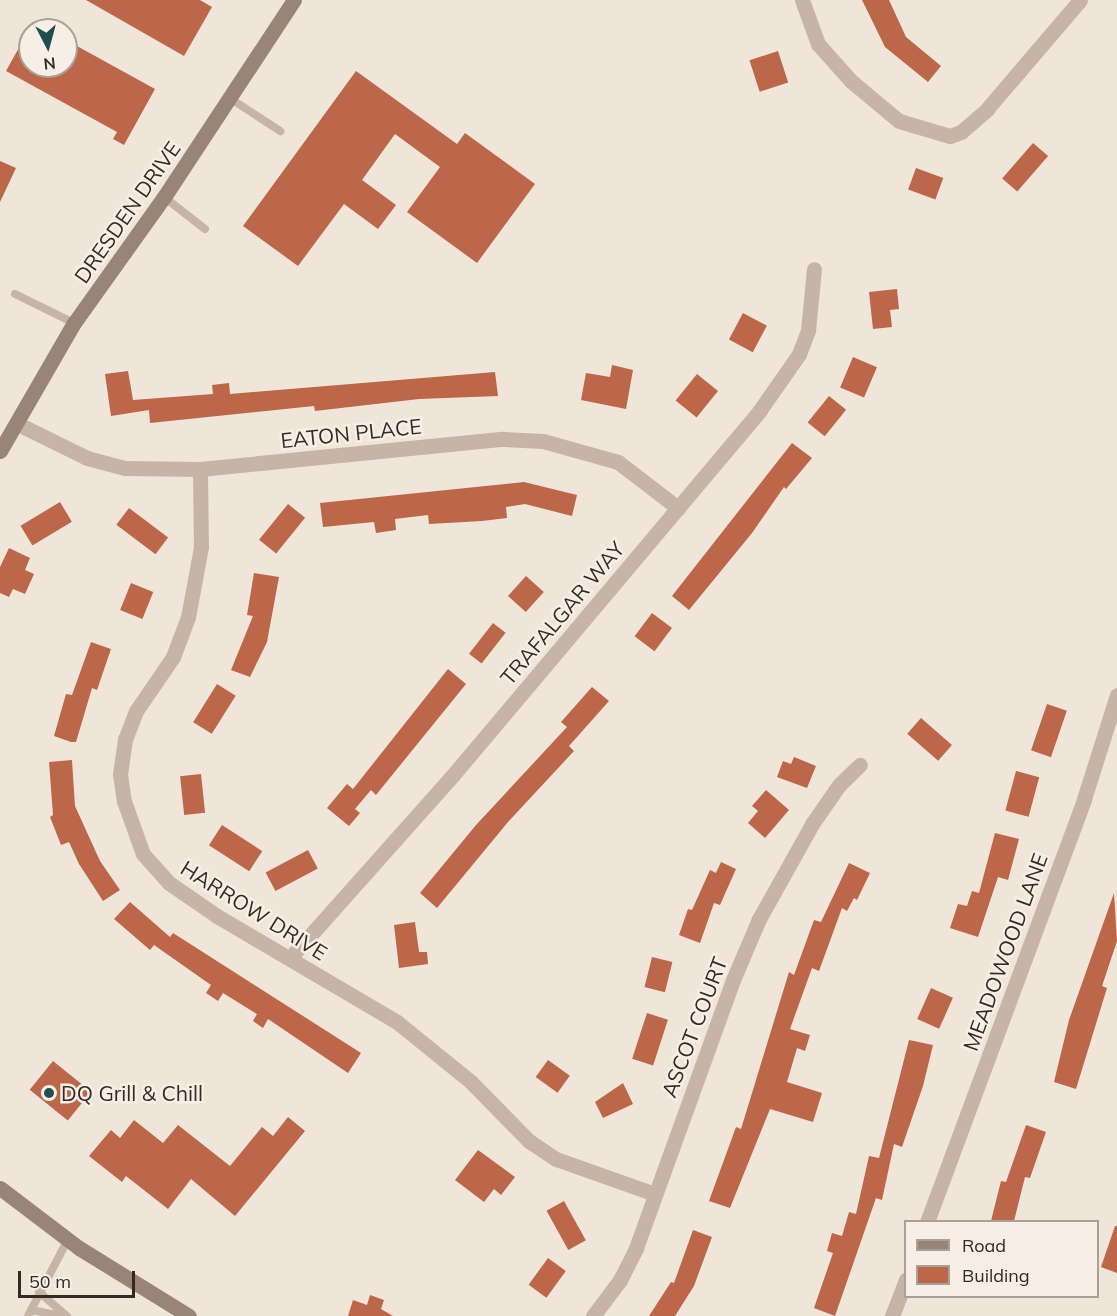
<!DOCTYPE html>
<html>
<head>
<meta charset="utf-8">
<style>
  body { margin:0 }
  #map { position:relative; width:1117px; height:1316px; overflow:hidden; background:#efe5d9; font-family:Mulish,sans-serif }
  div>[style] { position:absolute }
  .building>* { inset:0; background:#bc664a; transform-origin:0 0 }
  .lane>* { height:8px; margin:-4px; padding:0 4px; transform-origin:4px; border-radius:4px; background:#c6b5a6 }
  .street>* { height:15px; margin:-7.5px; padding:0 7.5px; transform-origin:7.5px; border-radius:7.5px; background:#c6b5a6 }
  .secondary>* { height:15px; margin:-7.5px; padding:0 7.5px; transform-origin:7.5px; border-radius:7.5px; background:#998478 }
  .dots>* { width:16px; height:16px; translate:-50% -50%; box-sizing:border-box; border:3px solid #f7efe5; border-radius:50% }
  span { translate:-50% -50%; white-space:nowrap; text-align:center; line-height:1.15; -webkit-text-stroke:5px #f7efe5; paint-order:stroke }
  .street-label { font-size:21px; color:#332a27 }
  .poi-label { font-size:21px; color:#332a27 }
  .left { translate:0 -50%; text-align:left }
  .legend { position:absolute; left:904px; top:1220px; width:195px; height:78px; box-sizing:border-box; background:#f7efe5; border:2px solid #a9a099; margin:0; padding:8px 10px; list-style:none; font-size:18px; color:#332a27 }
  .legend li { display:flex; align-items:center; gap:12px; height:30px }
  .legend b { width:30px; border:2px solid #a9a099 }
  .north { position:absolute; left:18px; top:18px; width:60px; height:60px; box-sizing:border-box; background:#f7efe5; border:2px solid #a9a099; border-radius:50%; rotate:174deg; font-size:16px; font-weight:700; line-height:24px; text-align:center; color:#332a27 }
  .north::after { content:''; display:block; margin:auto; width:21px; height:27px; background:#204d51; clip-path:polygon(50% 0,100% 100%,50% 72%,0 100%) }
  .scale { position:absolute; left:18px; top:1271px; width:117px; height:27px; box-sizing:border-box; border:3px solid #332a27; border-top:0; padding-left:8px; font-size:18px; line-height:21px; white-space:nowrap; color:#332a27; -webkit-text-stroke:4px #f7efe5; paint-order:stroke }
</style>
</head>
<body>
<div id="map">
  <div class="building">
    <i style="clip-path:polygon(86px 0,200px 0,212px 7px,184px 56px)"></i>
    <i style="clip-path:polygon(862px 0,889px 0,906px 37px,941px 66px,928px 82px,885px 47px)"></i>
    <i style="clip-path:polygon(30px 28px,30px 66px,66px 66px,66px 40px,155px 89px,124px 145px,113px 139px,117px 132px,6px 71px)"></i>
    <i style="left:778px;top:51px;width:33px;height:30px;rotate:72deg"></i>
    <i style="clip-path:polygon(356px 71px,457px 144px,465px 133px,535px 184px,477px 263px,407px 212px,440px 167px,395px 134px,362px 180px,396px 205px,378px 229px,344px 204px,298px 266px,243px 226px)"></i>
    <i style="left:1033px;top:143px;width:20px;height:47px;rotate:41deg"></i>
    <i style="clip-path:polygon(0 161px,16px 168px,0 202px)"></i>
    <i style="left:916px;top:168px;width:29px;height:23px;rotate:20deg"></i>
    <i style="clip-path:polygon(897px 289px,899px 309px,890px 310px,892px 327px,873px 329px,869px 292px)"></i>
    <i style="left:743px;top:313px;width:27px;height:30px;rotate:28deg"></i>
    <i style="left:853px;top:357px;width:26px;height:33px;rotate:23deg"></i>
    <i style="clip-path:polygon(612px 365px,633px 370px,626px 409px,581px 400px,586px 373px,610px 377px)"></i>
    <i style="clip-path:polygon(128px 371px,133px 400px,213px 394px,212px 385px,229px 383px,230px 394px,495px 372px,498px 396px,419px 399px,315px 411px,314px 406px,150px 423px,149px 410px,111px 416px,105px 374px)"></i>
    <i style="left:697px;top:374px;width:27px;height:34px;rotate:39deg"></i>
    <i style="left:829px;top:396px;width:22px;height:34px;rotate:39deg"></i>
    <i style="clip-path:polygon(792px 443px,812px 458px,786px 489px,784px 487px,752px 533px,689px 610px,672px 596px)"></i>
    <i style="clip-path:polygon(524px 482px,577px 495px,572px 516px,525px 504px,506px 507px,507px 518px,482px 521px,429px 524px,428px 515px,395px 519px,396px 530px,376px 533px,374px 522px,323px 527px,320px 503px)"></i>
    <i style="left:60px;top:502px;width:23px;height:46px;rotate:59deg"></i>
    <i style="left:288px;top:504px;width:22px;height:46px;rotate:39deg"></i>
    <i style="left:129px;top:508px;width:49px;height:21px;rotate:37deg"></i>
    <i style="clip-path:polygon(9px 548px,30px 558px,25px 570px,34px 574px,25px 594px,13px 589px,9px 597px,0 593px,0 567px)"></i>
    <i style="clip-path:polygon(254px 573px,279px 577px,267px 642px,250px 677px,231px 670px,253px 616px,247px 615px)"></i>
    <i style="left:526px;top:576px;width:24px;height:27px;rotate:42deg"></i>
    <i style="left:131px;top:583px;width:24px;height:29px;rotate:22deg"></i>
    <i style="left:652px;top:613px;width:25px;height:29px;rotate:37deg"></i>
    <i style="left:493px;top:623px;width:16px;height:39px;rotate:38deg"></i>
    <i style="clip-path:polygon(91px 642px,111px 649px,97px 690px,92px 688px,76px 742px,71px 742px,54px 736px,66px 694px,72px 695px)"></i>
    <i style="clip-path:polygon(448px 669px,466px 684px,376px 795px,371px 790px,355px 809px,360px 813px,349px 826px,327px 808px,347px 784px,353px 789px)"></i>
    <i style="left:217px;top:684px;width:22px;height:45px;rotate:32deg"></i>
    <i style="clip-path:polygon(592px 687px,609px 701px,569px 746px,574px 751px,508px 822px,437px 908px,420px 893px,476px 825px,567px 727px,561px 722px)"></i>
    <i style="left:1047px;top:704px;width:21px;height:49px;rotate:19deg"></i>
    <i style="left:921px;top:718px;width:41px;height:21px;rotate:41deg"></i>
    <i style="clip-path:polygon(794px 757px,816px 766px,807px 788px,777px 777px,783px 761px,791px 764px)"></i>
    <i style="clip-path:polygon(72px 760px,75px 806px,100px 861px,120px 890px,103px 901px,79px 864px,69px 842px,61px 845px,50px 817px,53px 815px,49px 762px)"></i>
    <i style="left:1016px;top:771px;width:24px;height:41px;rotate:15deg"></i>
    <i style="left:201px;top:774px;width:39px;height:21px;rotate:84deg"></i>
    <i style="clip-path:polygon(766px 790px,789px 810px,765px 838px,748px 823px,758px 811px,752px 806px)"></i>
    <i style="left:222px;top:825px;width:48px;height:24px;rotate:33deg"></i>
    <i style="clip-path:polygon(995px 833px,1019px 839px,1008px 880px,998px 877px,978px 937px,950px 928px,958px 904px,967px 906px,972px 891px,979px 893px)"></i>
    <i style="left:308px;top:850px;width:21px;height:48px;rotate:62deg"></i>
    <i style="clip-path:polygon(721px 862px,736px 869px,720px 905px,714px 903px,700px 943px,679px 935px,688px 909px,692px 910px,710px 870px,716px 873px)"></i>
    <i style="clip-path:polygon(849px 863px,870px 873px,857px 900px,854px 898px,847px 911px,842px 908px,819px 971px,812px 968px,790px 1029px,810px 1035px,805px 1051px,797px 1048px,787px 1082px,822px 1093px,813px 1122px,770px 1109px,730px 1208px,709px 1201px,736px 1127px,741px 1129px,789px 972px,794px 975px,814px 920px,821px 922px)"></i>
    <i style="clip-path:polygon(1114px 893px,1117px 941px,1102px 986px,1107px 988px,1076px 1089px,1054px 1082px,1069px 1020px)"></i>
    <i style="clip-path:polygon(130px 902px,170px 937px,173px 933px,361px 1053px,348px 1073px,268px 1019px,263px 1028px,253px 1021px,257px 1014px,223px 993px,218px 1001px,206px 993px,211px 985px,154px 945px,150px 950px,114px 919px)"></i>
    <i style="clip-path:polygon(415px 922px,419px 952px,427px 952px,428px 964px,399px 968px,394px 925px)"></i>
    <i style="left:652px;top:957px;width:21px;height:31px;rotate:14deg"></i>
    <i style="left:931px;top:988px;width:24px;height:34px;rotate:24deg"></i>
    <i style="left:647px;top:1013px;width:22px;height:48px;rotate:18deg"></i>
    <i style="clip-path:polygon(909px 1040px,933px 1045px,923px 1086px,902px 1147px,894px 1144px,882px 1200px,876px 1198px,835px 1316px,814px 1308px,833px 1253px,827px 1251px,832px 1233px,842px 1236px,849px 1212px,856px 1214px,869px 1156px,879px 1158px)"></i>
    <i style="left:548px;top:1060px;width:27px;height:21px;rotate:36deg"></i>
    <i style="left:53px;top:1061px;width:49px;height:37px;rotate:39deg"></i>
    <i style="clip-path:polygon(623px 1083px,633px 1104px,603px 1118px,595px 1102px)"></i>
    <i style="clip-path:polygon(288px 1117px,305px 1131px,235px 1216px,191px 1179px,168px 1209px,126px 1176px,122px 1182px,89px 1156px,111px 1130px,120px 1138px,134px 1120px,163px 1143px,178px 1125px,230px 1166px,262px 1127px,273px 1136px)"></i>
    <i style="clip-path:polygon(1026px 1125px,1046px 1132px,1030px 1178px,1025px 1177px,1014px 1221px,991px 1221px,1001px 1181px,1006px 1182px)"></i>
    <i style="clip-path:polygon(478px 1150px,515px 1177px,501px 1195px,494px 1189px,484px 1202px,455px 1180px)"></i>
    <i style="left:564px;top:1201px;width:45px;height:20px;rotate:61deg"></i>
    <i style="clip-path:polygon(1115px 1226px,1117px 1226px,1117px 1273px,1101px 1267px)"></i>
    <i style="clip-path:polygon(693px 1230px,712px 1237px,694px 1286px,675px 1316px,649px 1316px,671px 1282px,674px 1283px)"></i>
    <i style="left:548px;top:1258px;width:22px;height:33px;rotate:36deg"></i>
    <i style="clip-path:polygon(370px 1295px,384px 1300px,381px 1309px,393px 1316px,348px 1316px,353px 1300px,367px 1305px)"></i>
  </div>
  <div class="lane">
    <i style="left:231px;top:99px;width:59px;rotate:33.1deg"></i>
    <i style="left:164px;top:197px;width:52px;rotate:38deg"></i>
    <i style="left:15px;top:294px;width:66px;rotate:26.2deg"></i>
    <i style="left:39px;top:1292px;width:37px;rotate:41deg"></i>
    <i style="left:31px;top:1310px;width:31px;rotate:11deg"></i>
    <i style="left:28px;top:1316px;width:87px;rotate:-62.5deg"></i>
  </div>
  <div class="street">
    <i style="left:802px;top:0;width:47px;rotate:70deg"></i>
    <i style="left:818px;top:44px;width:50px;rotate:48.3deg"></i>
    <i style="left:851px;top:81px;width:62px;rotate:39.8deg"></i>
    <i style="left:899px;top:121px;width:53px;rotate:16.4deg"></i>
    <i style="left:950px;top:136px;width:12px;rotate:-20deg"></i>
    <i style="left:961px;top:132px;width:35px;rotate:-41deg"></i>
    <i style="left:987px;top:109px;width:143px;rotate:-49.5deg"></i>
    <i style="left:18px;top:424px;width:77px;rotate:26.2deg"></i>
    <i style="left:87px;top:458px;width:39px;rotate:15deg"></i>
    <i style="left:125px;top:468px;width:75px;rotate:0.8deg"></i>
    <i style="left:200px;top:469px;width:304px;rotate:-5.7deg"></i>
    <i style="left:503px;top:439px;width:40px;rotate:2.9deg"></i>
    <i style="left:543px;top:441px;width:78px;rotate:15.6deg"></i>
    <i style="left:618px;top:462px;width:76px;rotate:37.5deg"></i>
    <i style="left:200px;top:469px;width:78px;rotate:89.3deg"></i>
    <i style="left:201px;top:547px;width:71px;rotate:100.5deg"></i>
    <i style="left:188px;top:617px;width:43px;rotate:110.6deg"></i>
    <i style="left:173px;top:657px;width:65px;rotate:124.4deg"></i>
    <i style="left:136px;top:711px;width:30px;rotate:111deg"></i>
    <i style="left:125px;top:739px;width:35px;rotate:98deg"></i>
    <i style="left:120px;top:774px;width:27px;rotate:82deg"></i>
    <i style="left:124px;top:801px;width:56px;rotate:70.3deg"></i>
    <i style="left:143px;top:854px;width:39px;rotate:48deg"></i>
    <i style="left:169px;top:883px;width:58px;rotate:34.5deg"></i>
    <i style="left:217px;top:916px;width:209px;rotate:30.5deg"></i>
    <i style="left:397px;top:1022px;width:95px;rotate:39deg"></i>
    <i style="left:471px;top:1082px;width:83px;rotate:45.5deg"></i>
    <i style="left:529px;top:1141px;width:32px;rotate:34deg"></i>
    <i style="left:556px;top:1159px;width:105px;rotate:19.5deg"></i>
    <i style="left:290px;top:958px;width:245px;rotate:-48.3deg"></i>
    <i style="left:453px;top:775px;width:477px;rotate:-49.9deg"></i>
    <i style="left:760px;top:410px;width:68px;rotate:-55.1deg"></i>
    <i style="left:799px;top:354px;width:26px;rotate:-69deg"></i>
    <i style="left:808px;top:330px;width:61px;rotate:-84.4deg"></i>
    <i style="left:927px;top:1222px;width:451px;rotate:-69.6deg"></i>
    <i style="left:1084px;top:799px;width:109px;rotate:-72.4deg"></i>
    <i style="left:593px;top:1316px;width:45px;rotate:-53.1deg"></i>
    <i style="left:620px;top:1280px;width:36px;rotate:-63deg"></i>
    <i style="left:636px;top:1248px;width:285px;rotate:-70.1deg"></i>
    <i style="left:733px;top:980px;width:66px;rotate:-66.9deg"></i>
    <i style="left:759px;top:919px;width:109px;rotate:-60.8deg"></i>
    <i style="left:812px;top:824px;width:47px;rotate:-55.3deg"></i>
    <i style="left:839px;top:785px;width:29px;rotate:-44deg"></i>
    <i style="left:892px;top:1316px;width:39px;rotate:-69deg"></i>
  </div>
  <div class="secondary">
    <i style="left:0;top:451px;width:148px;rotate:-60deg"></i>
    <i style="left:74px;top:323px;width:155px;rotate:-54.5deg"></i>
    <i style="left:164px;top:197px;width:236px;rotate:-56.6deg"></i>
    <i style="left:0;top:1188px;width:99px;rotate:37.2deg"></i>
    <i style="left:79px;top:1248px;width:129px;rotate:31.7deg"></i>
  </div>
  <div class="dots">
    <i style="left:49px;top:1093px;background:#204d51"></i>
  </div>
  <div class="street-label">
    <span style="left:127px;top:212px;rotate:-55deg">DRESDEN DRIVE</span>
    <span style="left:351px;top:433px;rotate:-6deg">EATON PLACE</span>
    <span style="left:562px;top:613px;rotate:-50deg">TRAFALGAR WAY</span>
    <span style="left:254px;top:910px;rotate:32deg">HARROW DRIVE</span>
    <span style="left:1005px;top:952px;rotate:-70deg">MEADOWOOD LANE</span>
    <span style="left:694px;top:1027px;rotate:-69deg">ASCOT COURT</span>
  </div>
  <div class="poi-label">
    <span class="left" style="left:61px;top:1093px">DQ Grill &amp; Chill</span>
  </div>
  <ul class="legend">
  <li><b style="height:8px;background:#998478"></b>Road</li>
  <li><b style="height:16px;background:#bc664a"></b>Building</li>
  </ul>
  <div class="north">N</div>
  <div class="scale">50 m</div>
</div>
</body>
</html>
